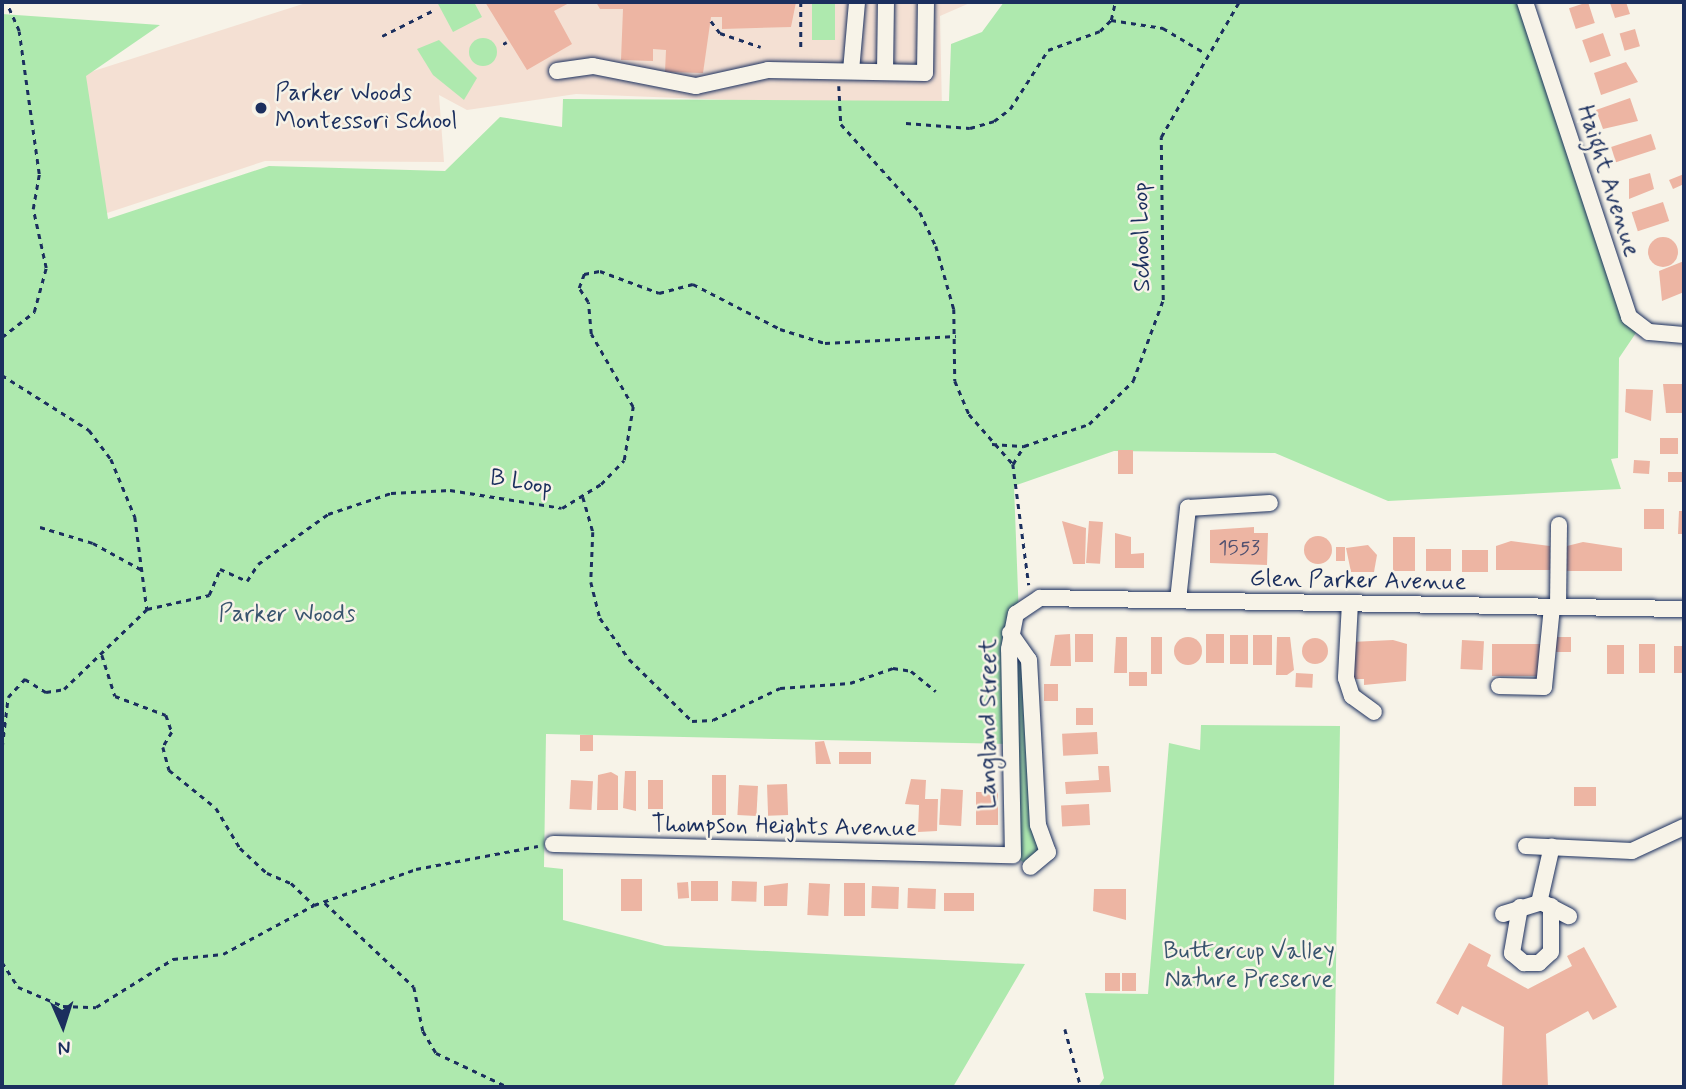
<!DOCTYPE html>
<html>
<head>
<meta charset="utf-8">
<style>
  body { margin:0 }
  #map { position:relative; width:1686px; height:1089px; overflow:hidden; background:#f7f3e8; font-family:Mynerve,sans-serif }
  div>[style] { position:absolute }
  .built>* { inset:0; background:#f4e0d3 }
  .green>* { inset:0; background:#aee9ae; transform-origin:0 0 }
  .round { border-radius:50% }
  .building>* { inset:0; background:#edb5a3; transform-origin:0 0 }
  .path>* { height:2.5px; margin-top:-1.25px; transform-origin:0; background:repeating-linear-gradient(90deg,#1b2f5e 0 5px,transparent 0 10px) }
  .roads { filter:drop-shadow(0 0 2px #1b2f5e) drop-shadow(0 0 2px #1b2f5e) }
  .minor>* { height:16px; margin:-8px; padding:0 8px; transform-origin:8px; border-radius:8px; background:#f7f3e8 }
  .dots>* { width:19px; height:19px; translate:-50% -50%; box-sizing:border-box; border:4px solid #f7f3e8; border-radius:50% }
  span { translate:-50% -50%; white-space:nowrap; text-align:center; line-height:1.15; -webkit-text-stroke:5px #f7f3e8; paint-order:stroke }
  .number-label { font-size:21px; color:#50506f }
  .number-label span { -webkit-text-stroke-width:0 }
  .poi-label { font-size:24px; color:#1b2f5e }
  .left { translate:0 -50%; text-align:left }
  .street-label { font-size:24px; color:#1b2f5e }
  .park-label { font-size:24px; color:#38546e }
  .frame { position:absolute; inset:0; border:4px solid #1b2f5e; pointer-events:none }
  .north { position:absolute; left:28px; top:991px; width:70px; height:70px; -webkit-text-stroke:5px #f7f3e8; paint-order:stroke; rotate:177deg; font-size:19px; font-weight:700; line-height:28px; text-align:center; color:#1b2f5e }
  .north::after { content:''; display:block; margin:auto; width:24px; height:32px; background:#1b2f5e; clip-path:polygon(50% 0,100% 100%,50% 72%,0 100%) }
</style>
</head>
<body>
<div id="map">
  <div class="built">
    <i style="clip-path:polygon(309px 2px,972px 2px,940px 16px,942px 108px,576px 94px,467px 110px,439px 95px,444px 162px,265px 161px,101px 215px,78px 76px)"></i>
  </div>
  <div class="green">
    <i style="clip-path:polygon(437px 2px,474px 2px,482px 17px,453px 32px)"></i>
    <i style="left:812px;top:2px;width:23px;height:38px"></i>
    <i style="clip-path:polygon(1004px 2px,1520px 2px,1640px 327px,1619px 358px,1618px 458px,1611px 459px,1621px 489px,1388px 501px,1275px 453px,1114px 451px,1014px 486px,1020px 644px,1046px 843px,1030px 867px,1013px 855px,1010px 744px,546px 734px,544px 867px,563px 869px,563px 920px,665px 946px,1025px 964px,953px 1087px,2px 1087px,2px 14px,160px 25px,86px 76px,108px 219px,269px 166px,445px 171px,500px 117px,562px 127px,563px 99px,949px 101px,951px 44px,982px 32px)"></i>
    <i class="round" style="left:469px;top:38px;width:28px;height:28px"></i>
    <i style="clip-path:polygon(439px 40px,477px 78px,464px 100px,433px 75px,417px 49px)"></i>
    <i style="clip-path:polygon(1201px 725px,1340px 726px,1334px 1087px,1098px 1087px,1104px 1078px,1085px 993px,1148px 994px,1169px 743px,1200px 750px)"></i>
  </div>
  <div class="building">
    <i style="clip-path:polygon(485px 2px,571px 2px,554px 11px,572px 44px,527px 70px)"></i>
    <i style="clip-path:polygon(596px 2px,796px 2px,791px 27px,722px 29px,722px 17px,711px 17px,703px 73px,665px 72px,666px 50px,653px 49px,653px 61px,621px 60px,623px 9px,600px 9px)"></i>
    <i style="left:1588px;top:2px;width:22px;height:20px;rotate:72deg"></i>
    <i style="clip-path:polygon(1626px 2px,1630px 14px,1615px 18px,1610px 3px)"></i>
    <i style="left:1635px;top:29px;width:18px;height:16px;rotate:74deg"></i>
    <i style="left:1603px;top:33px;width:24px;height:22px;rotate:71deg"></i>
    <i style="clip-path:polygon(1626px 62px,1638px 82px,1601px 95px,1594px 73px)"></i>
    <i style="clip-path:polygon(1630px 98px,1638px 121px,1603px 129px,1596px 110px)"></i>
    <i style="left:1651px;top:134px;width:16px;height:42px;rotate:72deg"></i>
    <i style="clip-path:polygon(1650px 173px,1654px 189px,1629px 199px,1629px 179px)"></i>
    <i style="clip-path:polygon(1684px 174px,1684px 184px,1673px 189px,1669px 180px)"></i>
    <i style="left:1663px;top:202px;width:20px;height:33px;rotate:72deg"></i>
    <i class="round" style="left:1648px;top:237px;width:30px;height:30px"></i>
    <i style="clip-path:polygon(1684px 261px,1684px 292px,1662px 301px,1659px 271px)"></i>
    <i style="clip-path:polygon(1663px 384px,1684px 384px,1684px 413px,1666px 413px)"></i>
    <i style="clip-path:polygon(1626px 389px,1653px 390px,1651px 421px,1625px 412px)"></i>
    <i style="left:1678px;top:438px;width:16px;height:18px;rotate:90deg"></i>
    <i style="left:1118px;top:450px;width:15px;height:24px"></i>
    <i style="left:1634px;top:460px;width:16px;height:13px;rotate:4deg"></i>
    <i style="left:1684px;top:472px;width:10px;height:16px;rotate:90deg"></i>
    <i style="left:1644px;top:509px;width:20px;height:20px"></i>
    <i style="clip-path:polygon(1679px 511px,1684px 511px,1684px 534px,1678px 534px)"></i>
    <i style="clip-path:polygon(1062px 521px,1086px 528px,1085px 564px,1073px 564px)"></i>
    <i style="left:1089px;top:521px;width:14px;height:42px;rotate:4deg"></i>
    <i style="clip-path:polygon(1254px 527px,1254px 533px,1268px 533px,1267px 565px,1210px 563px,1210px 530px)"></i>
    <i style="clip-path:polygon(1115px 533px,1131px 537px,1131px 554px,1144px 553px,1144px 568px,1115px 568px)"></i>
    <i class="round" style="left:1304px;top:536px;width:28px;height:28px"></i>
    <i style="left:1393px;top:537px;width:22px;height:34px"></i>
    <i style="clip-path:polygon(1511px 541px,1550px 546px,1550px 570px,1496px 570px,1496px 546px)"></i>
    <i style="clip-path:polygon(1583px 542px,1622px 548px,1622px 571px,1567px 571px,1567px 546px)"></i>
    <i style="clip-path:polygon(1368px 545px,1377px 555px,1374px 572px,1351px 572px,1346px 548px)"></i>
    <i style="left:1336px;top:547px;width:9px;height:14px"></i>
    <i style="left:1426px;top:549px;width:25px;height:22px"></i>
    <i style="left:1462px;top:550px;width:26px;height:22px"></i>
    <i style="clip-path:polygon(1070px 634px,1071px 666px,1050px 666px,1055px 635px)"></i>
    <i style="left:1075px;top:634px;width:18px;height:28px"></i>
    <i style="left:1206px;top:634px;width:18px;height:29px"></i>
    <i style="left:1230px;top:635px;width:18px;height:29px"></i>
    <i style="left:1253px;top:635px;width:19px;height:30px"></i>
    <i class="round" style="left:1174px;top:637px;width:28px;height:28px"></i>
    <i style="clip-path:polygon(1116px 637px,1127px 637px,1127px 673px,1114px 673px)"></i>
    <i style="left:1151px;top:637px;width:11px;height:37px"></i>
    <i style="clip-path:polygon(1277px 637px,1290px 637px,1294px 670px,1287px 675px,1276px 675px)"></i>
    <i style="left:1556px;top:637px;width:15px;height:15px"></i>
    <i class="round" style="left:1302px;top:638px;width:26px;height:26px"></i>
    <i style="clip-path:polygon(1393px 640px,1407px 644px,1406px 681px,1364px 685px,1364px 679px,1351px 679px,1351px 642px)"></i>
    <i style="left:1462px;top:640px;width:22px;height:29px;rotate:3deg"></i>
    <i style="left:1492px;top:644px;width:54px;height:32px"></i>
    <i style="left:1639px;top:644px;width:16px;height:29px"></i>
    <i style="left:1607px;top:645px;width:17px;height:29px"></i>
    <i style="left:1674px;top:646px;width:10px;height:27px"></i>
    <i style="left:1129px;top:672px;width:18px;height:14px"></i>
    <i style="left:1296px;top:673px;width:17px;height:14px;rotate:3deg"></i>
    <i style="left:1044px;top:684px;width:14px;height:17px"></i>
    <i style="left:1093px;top:708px;width:17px;height:17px;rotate:90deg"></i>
    <i style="left:1097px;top:732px;width:22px;height:35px;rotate:87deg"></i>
    <i style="left:580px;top:735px;width:13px;height:16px"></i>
    <i style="clip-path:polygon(824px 741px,831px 764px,816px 764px,815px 742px)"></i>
    <i style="left:839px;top:752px;width:32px;height:12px"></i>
    <i style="clip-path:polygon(1098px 766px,1109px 766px,1111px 792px,1066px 794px,1065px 782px,1099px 780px)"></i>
    <i style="clip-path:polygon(625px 771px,636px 771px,636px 811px,623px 808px)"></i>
    <i style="clip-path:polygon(611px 772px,618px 776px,618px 810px,597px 810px,598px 775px)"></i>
    <i style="left:712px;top:775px;width:14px;height:40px"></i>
    <i style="clip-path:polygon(911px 779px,926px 780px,925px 799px,938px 799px,937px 831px,918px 832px,919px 805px,905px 804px)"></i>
    <i style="left:571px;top:780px;width:22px;height:29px;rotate:3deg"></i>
    <i style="left:648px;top:780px;width:15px;height:29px"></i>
    <i style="left:787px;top:784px;width:31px;height:20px;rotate:88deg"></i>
    <i style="left:739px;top:785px;width:19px;height:30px;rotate:3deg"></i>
    <i style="left:1574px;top:787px;width:22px;height:19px"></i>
    <i style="left:963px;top:790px;width:36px;height:22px;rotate:93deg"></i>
    <i style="left:976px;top:792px;width:22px;height:33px"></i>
    <i style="left:1089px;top:804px;width:21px;height:28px;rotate:87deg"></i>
    <i style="left:621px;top:879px;width:21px;height:32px"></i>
    <i style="left:691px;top:881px;width:27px;height:20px"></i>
    <i style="left:732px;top:881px;width:25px;height:20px;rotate:2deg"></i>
    <i style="left:688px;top:882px;width:16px;height:11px;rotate:86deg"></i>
    <i style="clip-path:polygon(788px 883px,787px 906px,764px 906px,764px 886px)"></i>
    <i style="left:809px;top:883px;width:21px;height:32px;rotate:3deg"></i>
    <i style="left:844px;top:883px;width:21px;height:33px"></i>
    <i style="left:872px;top:886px;width:27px;height:22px;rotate:2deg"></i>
    <i style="left:908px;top:888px;width:28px;height:20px;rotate:2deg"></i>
    <i style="clip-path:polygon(1094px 889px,1126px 889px,1126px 920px,1093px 911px)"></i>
    <i style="left:944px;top:893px;width:30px;height:18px"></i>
    <i style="clip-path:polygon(1469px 943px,1491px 955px,1487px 966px,1528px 989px,1572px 966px,1567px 956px,1584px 947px,1617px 1007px,1593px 1020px,1588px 1011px,1546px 1034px,1548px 1087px,1502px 1087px,1504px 1027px,1462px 1006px,1458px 1015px,1436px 1003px)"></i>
    <i style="left:1105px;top:973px;width:15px;height:18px"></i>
    <i style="left:1122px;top:973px;width:14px;height:18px"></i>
  </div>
  <div class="path">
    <i style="left:801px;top:2px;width:46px;rotate:90deg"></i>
    <i style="left:1111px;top:20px;width:53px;rotate:8.7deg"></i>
    <i style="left:1163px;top:28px;width:49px;rotate:30.8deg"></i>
    <i style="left:711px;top:21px;width:15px;rotate:53deg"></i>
    <i style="left:720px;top:33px;width:43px;rotate:18.9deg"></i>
    <i style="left:382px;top:36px;width:56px;rotate:-26.6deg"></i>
    <i style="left:503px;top:44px;width:4px;rotate:-27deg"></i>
    <i style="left:839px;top:86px;width:38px;rotate:87deg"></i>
    <i style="left:841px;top:124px;width:118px;rotate:48.1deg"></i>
    <i style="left:920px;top:212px;width:38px;rotate:65deg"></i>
    <i style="left:936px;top:246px;width:66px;rotate:74.1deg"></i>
    <i style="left:954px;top:309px;width:72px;rotate:89.2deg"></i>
    <i style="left:955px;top:381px;width:36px;rotate:67deg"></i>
    <i style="left:969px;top:414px;width:67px;rotate:48.7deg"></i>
    <i style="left:1013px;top:464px;width:122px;rotate:82.5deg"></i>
    <i style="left:906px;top:123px;width:64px;rotate:4.5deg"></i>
    <i style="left:970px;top:128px;width:25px;rotate:-16deg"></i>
    <i style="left:994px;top:121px;width:20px;rotate:-37deg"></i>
    <i style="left:1010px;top:109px;width:70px;rotate:-57.2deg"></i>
    <i style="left:1048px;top:50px;width:55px;rotate:-20.1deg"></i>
    <i style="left:1100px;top:31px;width:16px;rotate:-45deg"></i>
    <i style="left:1111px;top:20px;width:18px;rotate:-77deg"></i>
    <i style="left:2px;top:337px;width:41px;rotate:-38deg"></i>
    <i style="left:34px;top:312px;width:46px;rotate:-74.7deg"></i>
    <i style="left:46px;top:268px;width:60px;rotate:-102.4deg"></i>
    <i style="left:33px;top:209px;width:36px;rotate:-80deg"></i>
    <i style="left:39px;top:174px;width:144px;rotate:-98deg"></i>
    <i style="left:19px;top:31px;width:32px;rotate:-114deg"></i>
    <i style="left:2px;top:375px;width:103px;rotate:32.3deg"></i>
    <i style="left:89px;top:430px;width:36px;rotate:53deg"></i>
    <i style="left:111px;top:459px;width:63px;rotate:67.5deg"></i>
    <i style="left:135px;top:517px;width:93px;rotate:82.6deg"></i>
    <i style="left:992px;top:444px;width:32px;rotate:4deg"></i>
    <i style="left:1024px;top:446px;width:69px;rotate:-18.7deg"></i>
    <i style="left:1089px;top:424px;width:62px;rotate:-44.3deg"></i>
    <i style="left:1133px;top:381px;width:86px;rotate:-69.7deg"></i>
    <i style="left:1163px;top:300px;width:163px;rotate:-90.7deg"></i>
    <i style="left:1161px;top:137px;width:156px;rotate:-60deg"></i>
    <i style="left:1013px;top:464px;width:21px;rotate:-59deg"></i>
    <i style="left:583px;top:497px;width:36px;rotate:74deg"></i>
    <i style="left:593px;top:532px;width:50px;rotate:92.3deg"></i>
    <i style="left:591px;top:582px;width:37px;rotate:76deg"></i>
    <i style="left:600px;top:618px;width:50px;rotate:54.7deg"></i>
    <i style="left:629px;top:659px;width:88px;rotate:44.5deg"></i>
    <i style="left:692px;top:721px;width:21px;rotate:-3deg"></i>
    <i style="left:713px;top:720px;width:74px;rotate:-25.5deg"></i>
    <i style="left:780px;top:688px;width:70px;rotate:-4.1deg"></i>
    <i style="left:850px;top:683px;width:46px;rotate:-19.2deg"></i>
    <i style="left:893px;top:668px;width:18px;rotate:9deg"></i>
    <i style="left:911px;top:671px;width:32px;rotate:39deg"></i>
    <i style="left:40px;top:527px;width:55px;rotate:16.8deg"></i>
    <i style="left:93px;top:543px;width:58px;rotate:28.8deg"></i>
    <i style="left:102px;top:655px;width:43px;rotate:72.4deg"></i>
    <i style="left:115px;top:696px;width:54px;rotate:20.4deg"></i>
    <i style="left:166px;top:715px;width:18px;rotate:71deg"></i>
    <i style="left:172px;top:732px;width:17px;rotate:121deg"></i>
    <i style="left:163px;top:747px;width:24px;rotate:75deg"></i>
    <i style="left:169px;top:770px;width:60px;rotate:39deg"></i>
    <i style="left:216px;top:808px;width:47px;rotate:59deg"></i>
    <i style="left:240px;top:848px;width:37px;rotate:43deg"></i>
    <i style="left:267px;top:873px;width:26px;rotate:23deg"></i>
    <i style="left:291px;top:883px;width:32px;rotate:44deg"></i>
    <i style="left:2px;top:747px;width:50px;rotate:-83.2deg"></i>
    <i style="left:8px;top:697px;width:25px;rotate:-47deg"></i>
    <i style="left:25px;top:679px;width:25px;rotate:32deg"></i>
    <i style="left:46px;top:692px;width:18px;rotate:-9deg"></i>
    <i style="left:64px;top:689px;width:115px;rotate:-43.9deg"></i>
    <i style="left:147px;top:609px;width:64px;rotate:-12.7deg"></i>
    <i style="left:209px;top:595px;width:28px;rotate:-67deg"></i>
    <i style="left:220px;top:569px;width:30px;rotate:24deg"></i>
    <i style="left:247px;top:581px;width:20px;rotate:-57deg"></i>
    <i style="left:258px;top:564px;width:86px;rotate:-35.5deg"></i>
    <i style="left:328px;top:514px;width:66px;rotate:-18.4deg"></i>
    <i style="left:391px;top:493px;width:59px;rotate:-2.9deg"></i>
    <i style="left:450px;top:490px;width:113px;rotate:9.1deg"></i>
    <i style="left:562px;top:508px;width:46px;rotate:-31.6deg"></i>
    <i style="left:601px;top:484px;width:33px;rotate:-46deg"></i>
    <i style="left:624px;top:460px;width:54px;rotate:-80.4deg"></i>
    <i style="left:633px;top:407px;width:84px;rotate:-119.9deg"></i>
    <i style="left:591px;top:334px;width:32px;rotate:-95deg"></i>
    <i style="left:588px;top:302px;width:17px;rotate:-123deg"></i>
    <i style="left:579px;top:288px;width:15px;rotate:-70deg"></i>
    <i style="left:584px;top:274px;width:16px;rotate:-11deg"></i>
    <i style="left:600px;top:271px;width:63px;rotate:20.4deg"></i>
    <i style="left:659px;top:293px;width:35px;rotate:-15deg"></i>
    <i style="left:693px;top:284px;width:98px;rotate:27.3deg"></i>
    <i style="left:780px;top:329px;width:47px;rotate:17.3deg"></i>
    <i style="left:825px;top:343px;width:131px;rotate:-3.1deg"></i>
    <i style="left:325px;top:903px;width:122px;rotate:43.3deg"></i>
    <i style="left:414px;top:987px;width:45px;rotate:78.4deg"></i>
    <i style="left:423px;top:1031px;width:26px;rotate:59deg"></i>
    <i style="left:436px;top:1053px;width:80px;rotate:25.3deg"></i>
    <i style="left:2px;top:909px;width:8px;rotate:90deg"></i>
    <i style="left:2px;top:962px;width:30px;rotate:57deg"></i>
    <i style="left:18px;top:987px;width:49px;rotate:22.9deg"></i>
    <i style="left:63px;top:1006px;width:33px;rotate:2deg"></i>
    <i style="left:96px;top:1007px;width:91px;rotate:-31.9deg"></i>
    <i style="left:173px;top:959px;width:50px;rotate:-5.7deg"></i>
    <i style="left:223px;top:954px;width:103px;rotate:-28.3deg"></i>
    <i style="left:314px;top:905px;width:108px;rotate:-19.4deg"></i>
    <i style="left:416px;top:869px;width:124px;rotate:-10.7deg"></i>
    <i style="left:1065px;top:1029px;width:60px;rotate:74.6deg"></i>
  </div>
  <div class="roads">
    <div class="minor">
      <i style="left:1525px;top:2px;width:332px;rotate:71.7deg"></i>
      <i style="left:1629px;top:317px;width:25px;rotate:37deg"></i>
      <i style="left:1649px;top:332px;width:35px;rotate:5deg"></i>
      <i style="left:557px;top:71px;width:36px;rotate:-8deg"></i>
      <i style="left:593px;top:66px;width:105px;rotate:11deg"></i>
      <i style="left:696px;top:86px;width:74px;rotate:-12.5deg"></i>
      <i style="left:768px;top:70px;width:157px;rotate:1.1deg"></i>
      <i style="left:925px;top:73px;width:71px;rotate:-89.2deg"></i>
      <i style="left:851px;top:71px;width:69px;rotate:-85deg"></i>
      <i style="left:885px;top:72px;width:70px;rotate:-89.2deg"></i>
      <i style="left:1178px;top:600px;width:93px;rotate:-83.8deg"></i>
      <i style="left:1188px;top:508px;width:82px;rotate:-3.5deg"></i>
      <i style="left:1350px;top:603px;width:75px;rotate:93.1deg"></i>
      <i style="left:1346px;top:678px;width:19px;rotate:72deg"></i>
      <i style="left:1352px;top:696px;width:27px;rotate:36deg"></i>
      <i style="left:1558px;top:607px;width:82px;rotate:-89.3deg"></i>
      <i style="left:1010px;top:633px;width:33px;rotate:55deg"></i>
      <i style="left:1029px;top:660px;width:165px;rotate:86.9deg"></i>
      <i style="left:1038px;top:825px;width:29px;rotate:70deg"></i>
      <i style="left:1048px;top:852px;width:23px;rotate:140deg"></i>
      <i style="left:1499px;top:686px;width:45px;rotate:1.3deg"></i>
      <i style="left:1544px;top:687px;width:80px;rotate:-84.3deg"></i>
      <i style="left:553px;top:844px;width:460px;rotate:1.4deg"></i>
      <i style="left:1013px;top:855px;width:206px;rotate:-91.1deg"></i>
      <i style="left:1009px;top:649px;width:36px;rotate:-79deg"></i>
      <i style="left:1016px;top:614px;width:29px;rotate:-34deg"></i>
      <i style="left:1040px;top:598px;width:644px;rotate:0.98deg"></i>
      <i style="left:1526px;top:846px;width:106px;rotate:2.7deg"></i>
      <i style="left:1632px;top:851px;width:57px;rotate:-24.8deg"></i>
      <i style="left:1545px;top:904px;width:27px;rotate:27deg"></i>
      <i style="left:1520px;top:907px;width:47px;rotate:99.9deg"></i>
      <i style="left:1512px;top:953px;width:16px;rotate:40deg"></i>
      <i style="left:1524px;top:963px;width:15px"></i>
      <i style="left:1539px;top:963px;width:16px;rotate:-43deg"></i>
      <i style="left:1551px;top:952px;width:46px;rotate:-90deg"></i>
      <i style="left:1503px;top:914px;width:38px;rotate:-17deg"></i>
      <i style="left:1539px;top:903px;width:58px;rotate:-77.2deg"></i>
    </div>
  </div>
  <div class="dots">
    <i style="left:261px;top:108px;background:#1b2f5e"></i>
  </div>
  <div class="number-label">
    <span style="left:1239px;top:548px">1553</span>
  </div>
  <div class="poi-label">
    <span class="left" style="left:275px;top:108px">Parker Woods<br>Montessori School</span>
  </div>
  <div class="street-label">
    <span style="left:1608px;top:181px;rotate:72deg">Haight Avenue</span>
    <span style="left:1142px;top:237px;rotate:-91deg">School Loop</span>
    <span style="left:521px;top:483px;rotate:10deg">B Loop</span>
    <span style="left:1358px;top:581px;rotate:1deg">Glen Parker Avenue</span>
    <span style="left:989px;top:724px;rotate:-90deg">Langland Street</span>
    <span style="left:784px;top:827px;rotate:1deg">Thompson Heights Avenue</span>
  </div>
  <div class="park-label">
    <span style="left:287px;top:615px">Parker Woods</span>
    <span style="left:1249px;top:966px">Buttercup Valley<br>Nature Preserve</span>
  </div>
  <div class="frame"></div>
  <div class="north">N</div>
</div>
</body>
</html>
